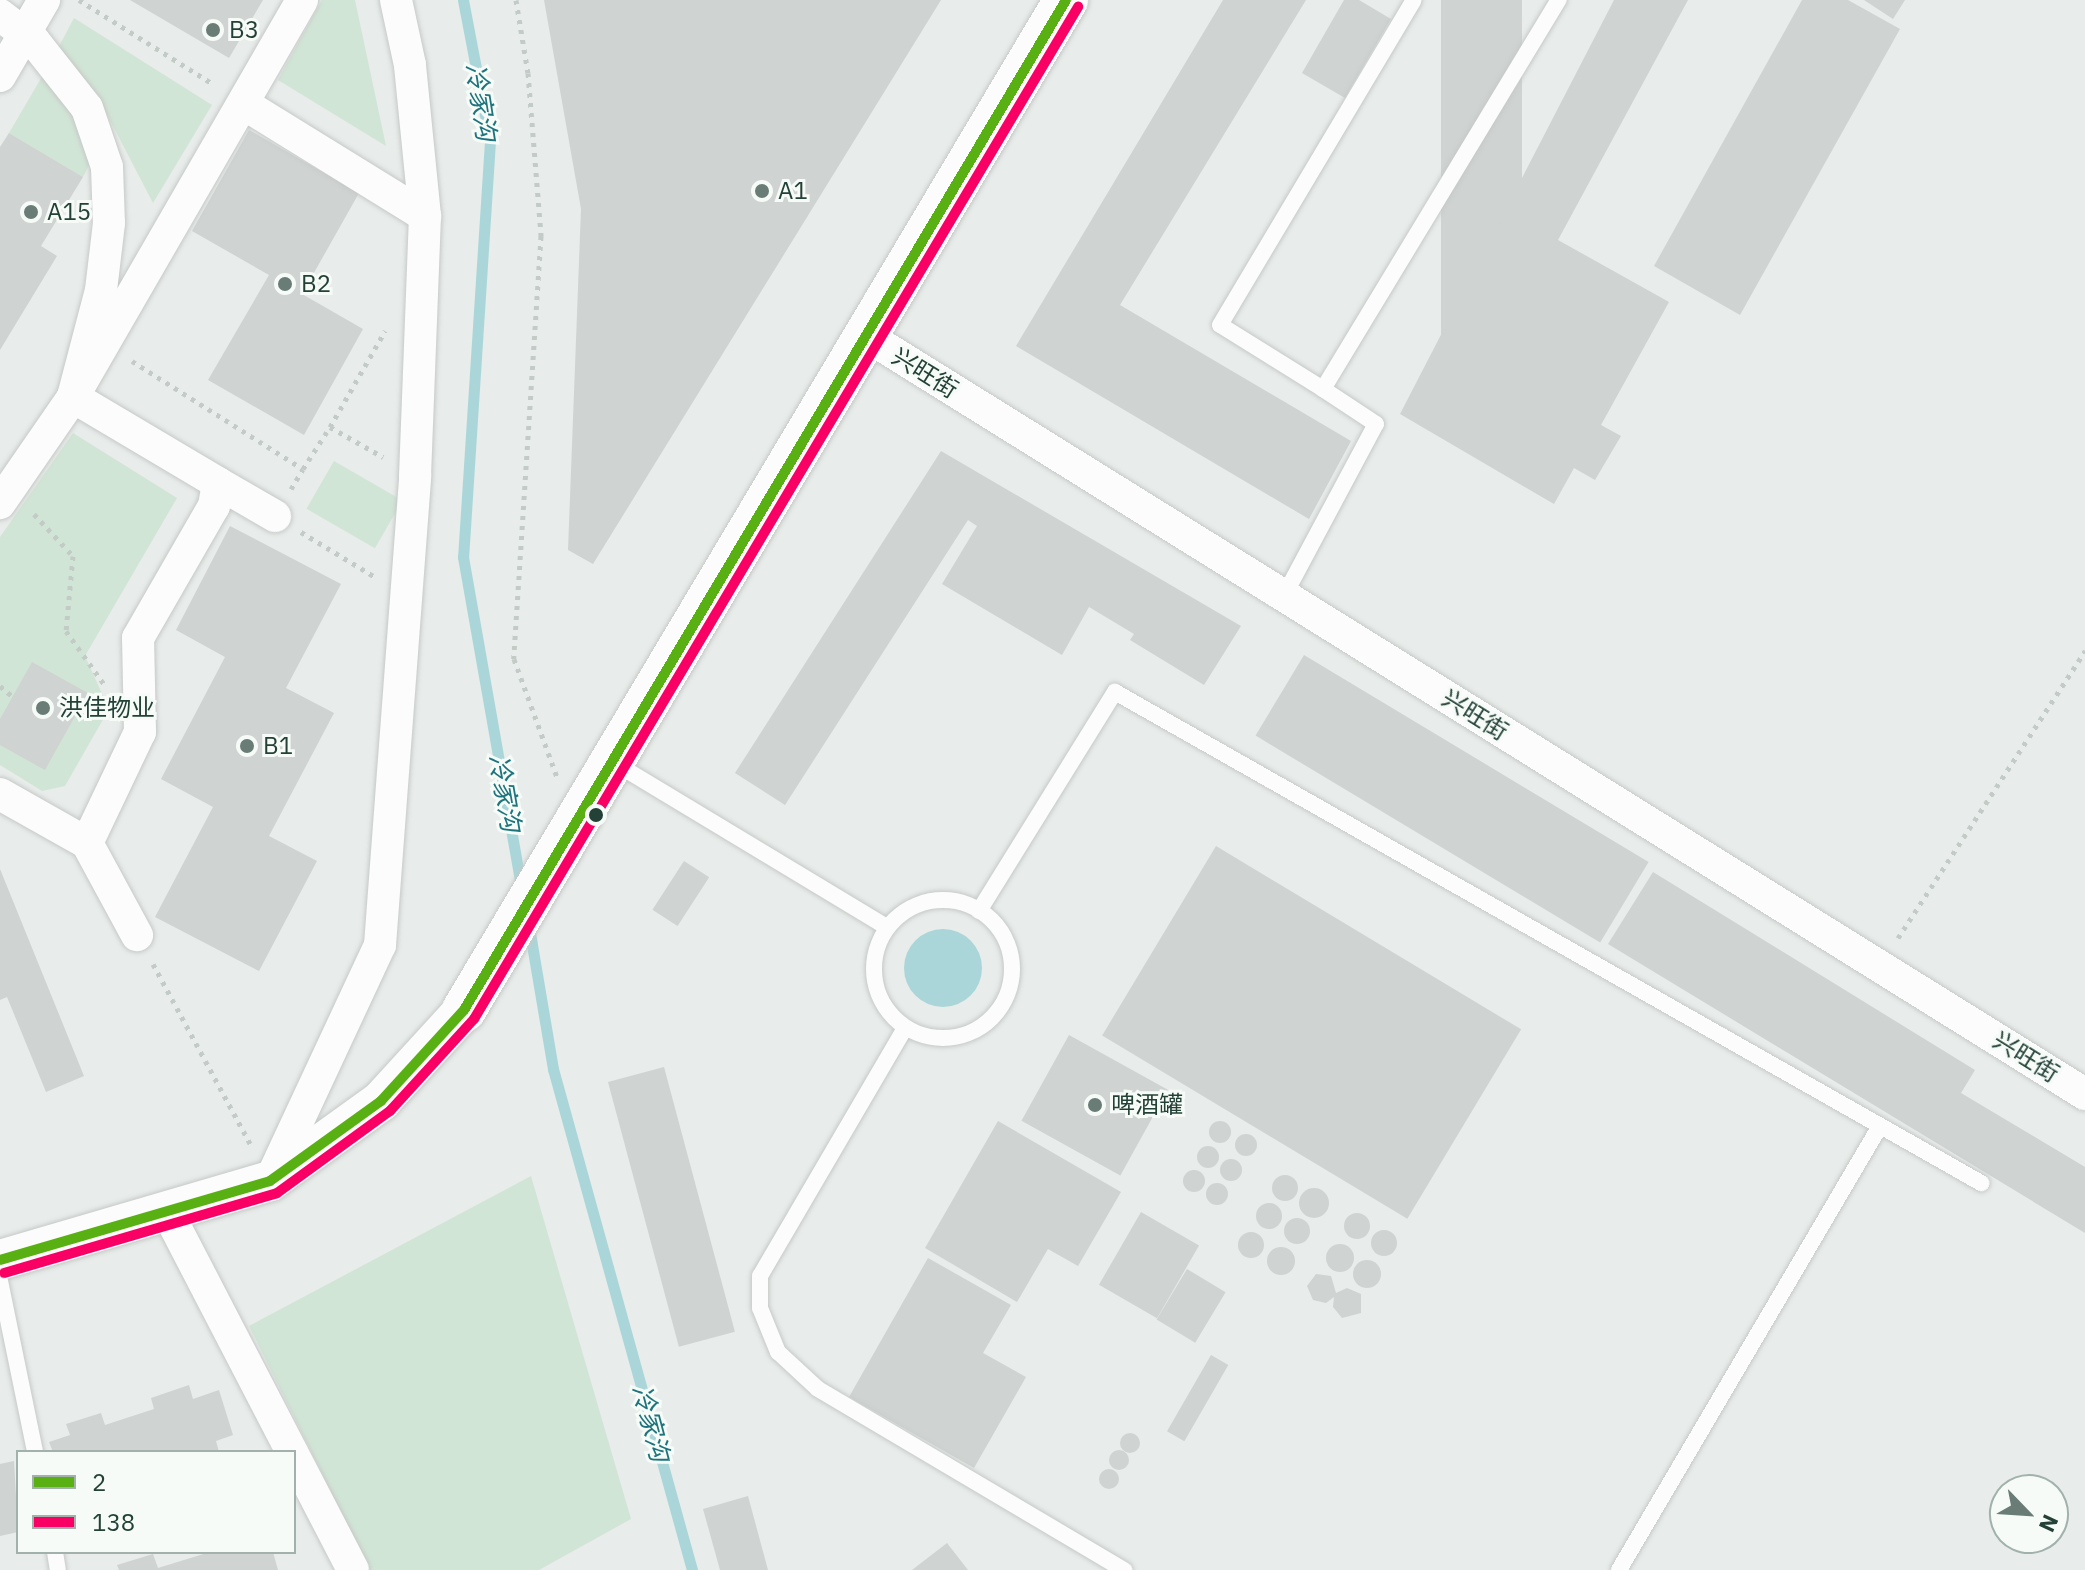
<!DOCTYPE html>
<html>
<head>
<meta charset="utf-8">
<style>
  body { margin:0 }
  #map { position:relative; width:2085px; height:1570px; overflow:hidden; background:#e8ecea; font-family:"IBM Plex Sans","Noto Sans SC",sans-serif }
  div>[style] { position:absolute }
  .green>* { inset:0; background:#d1e5d6; transform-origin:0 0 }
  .water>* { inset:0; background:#aad6d9 }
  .round { border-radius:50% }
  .stream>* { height:11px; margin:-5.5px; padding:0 5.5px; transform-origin:5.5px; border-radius:5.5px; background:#aad6d9 }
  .building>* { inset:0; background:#cfd3d1; transform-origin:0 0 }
  .path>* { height:5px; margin-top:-2.5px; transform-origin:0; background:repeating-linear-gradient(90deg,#c3cbc7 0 4px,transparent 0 10px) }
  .roads { filter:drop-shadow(0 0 2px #c5c9c7) drop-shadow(0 0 2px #c5c9c7) }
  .service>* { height:16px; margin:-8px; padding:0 8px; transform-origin:8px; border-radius:8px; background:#fcfcfc }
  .service>.ring { margin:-8px; padding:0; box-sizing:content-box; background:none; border:16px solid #fcfcfc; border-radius:50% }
  .minor>* { height:32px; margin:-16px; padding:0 16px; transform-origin:16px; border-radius:16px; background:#fcfcfc }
  .tertiary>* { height:40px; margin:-20px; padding:0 20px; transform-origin:20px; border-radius:20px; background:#fcfcfc }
  .secondary>* { height:44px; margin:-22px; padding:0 22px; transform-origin:22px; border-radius:22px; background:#fcfcfc }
  .bus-1>* { height:10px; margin:-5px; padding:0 5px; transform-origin:5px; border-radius:5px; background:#59b013 }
  .bus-2>* { height:10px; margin:-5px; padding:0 5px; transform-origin:5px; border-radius:5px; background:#f90164 }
  .dots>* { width:22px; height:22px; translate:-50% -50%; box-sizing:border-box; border:4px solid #f6fbf8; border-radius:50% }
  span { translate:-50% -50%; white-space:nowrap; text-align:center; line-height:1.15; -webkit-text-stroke:6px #f6fbf8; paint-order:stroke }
  .poi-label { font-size:24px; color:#244137 }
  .left { translate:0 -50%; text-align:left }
  .street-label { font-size:24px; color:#244137 }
  .water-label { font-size:26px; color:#1e747d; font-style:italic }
  .legend { position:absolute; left:16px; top:1450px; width:280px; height:104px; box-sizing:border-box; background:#f6fbf8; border:2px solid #a2b1ab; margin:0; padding:10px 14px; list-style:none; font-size:24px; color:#244137 }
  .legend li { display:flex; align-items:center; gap:16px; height:40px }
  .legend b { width:40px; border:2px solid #a2b1ab }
  .north { position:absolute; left:1989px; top:1474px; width:80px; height:80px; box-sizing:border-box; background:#f6fbf8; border:2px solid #a2b1ab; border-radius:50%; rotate:115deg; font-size:22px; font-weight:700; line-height:32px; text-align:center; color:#244137 }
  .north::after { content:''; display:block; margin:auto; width:28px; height:36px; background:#697d76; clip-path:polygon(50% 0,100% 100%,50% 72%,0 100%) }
</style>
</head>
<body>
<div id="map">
  <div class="green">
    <i style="clip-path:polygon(322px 0,355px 0,386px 146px,278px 80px)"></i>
    <i style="clip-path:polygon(74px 18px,212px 105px,153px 203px,100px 101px,55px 54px)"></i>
    <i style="clip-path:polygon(50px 63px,98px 148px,83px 177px,9px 133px)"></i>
    <i style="clip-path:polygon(73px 433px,177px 498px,85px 656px,109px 709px,65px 786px,42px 791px,0 765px,0 537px)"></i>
    <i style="left:334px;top:461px;width:79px;height:55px;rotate:30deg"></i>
    <i style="clip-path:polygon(531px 1176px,631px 1519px,539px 1570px,370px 1570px,249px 1326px)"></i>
  </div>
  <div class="water">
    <i class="round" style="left:904px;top:929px;width:78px;height:78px"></i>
  </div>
  <div class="stream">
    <i style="left:463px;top:0;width:144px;rotate:79.2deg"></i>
    <i style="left:490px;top:141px;width:417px;rotate:93.7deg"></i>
    <i style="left:463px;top:557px;width:335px;rotate:80deg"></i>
    <i style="left:529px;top:927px;width:144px;rotate:80.4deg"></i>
    <i style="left:553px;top:1069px;width:520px;rotate:74.49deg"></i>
  </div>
  <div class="building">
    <i style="clip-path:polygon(130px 0,263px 0,229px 58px)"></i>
    <i style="clip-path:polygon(544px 0,941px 0,593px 564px,568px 550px,581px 209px)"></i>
    <i style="clip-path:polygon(1223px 0,1306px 0,1120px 305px,1351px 441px,1309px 519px,1016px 346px)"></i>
    <i style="clip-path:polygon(1344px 0,1359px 0,1391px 19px,1345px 98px,1302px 73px)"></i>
    <i style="left:1441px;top:0;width:81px;height:387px"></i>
    <i style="clip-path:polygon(1614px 0,1688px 0,1558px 240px,1669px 302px,1601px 425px,1621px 436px,1595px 480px,1574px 468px,1554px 504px,1400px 414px)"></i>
    <i style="clip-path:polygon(1802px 0,1848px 0,1900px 29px,1740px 315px,1654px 266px)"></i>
    <i style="clip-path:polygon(1864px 0,1905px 0,1893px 19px)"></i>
    <i style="clip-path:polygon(249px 130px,359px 193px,302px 294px,363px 329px,304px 435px,208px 380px,269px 275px,192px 231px)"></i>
    <i style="clip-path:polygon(9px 133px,83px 177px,41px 246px,57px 256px,0 350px,0 147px)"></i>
    <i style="clip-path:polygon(941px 451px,1241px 626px,1204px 685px,1130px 640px,1134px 634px,1089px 607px,1062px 655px,942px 584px,977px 526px,968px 520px,785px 805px,735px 773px)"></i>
    <i style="clip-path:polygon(230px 526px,341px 584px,286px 688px,334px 713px,269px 836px,317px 861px,259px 971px,155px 917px,213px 807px,161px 779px,225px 657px,176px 630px)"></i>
    <i style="left:1304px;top:655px;width:402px;height:94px;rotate:31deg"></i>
    <i style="clip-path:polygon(32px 662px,88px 693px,45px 770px,0 745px,0 719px)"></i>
    <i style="left:1216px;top:846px;width:356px;height:221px;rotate:31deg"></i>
    <i style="left:684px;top:861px;width:30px;height:58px;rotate:33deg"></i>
    <i style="clip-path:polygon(0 869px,84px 1076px,46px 1092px,7px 997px,0 1000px)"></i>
    <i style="clip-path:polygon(1653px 872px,1975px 1070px,1961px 1093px,2085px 1167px,2085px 1233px,1608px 944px)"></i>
    <i style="left:1069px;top:1035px;width:113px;height:98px;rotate:29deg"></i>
    <i style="left:664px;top:1067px;width:274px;height:58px;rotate:75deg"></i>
    <i style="clip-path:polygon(998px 1121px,1121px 1192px,1078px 1266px,1048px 1249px,1017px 1302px,925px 1248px)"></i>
    <i class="round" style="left:1209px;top:1121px;width:22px;height:22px"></i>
    <i class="round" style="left:1235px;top:1134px;width:22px;height:22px"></i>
    <i class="round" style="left:1197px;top:1146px;width:22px;height:22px"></i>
    <i class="round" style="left:1220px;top:1159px;width:22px;height:22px"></i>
    <i class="round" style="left:1183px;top:1170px;width:22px;height:22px"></i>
    <i class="round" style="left:1272px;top:1175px;width:26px;height:26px"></i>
    <i class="round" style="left:1206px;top:1183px;width:22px;height:22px"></i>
    <i class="round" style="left:1299px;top:1188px;width:30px;height:30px"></i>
    <i class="round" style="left:1256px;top:1203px;width:26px;height:26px"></i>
    <i style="left:1141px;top:1212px;width:67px;height:84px;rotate:30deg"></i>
    <i class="round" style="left:1344px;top:1213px;width:26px;height:26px"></i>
    <i class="round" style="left:1284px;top:1218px;width:26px;height:26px"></i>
    <i class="round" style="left:1371px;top:1230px;width:26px;height:26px"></i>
    <i class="round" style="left:1238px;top:1232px;width:26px;height:26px"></i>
    <i class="round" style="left:1326px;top:1244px;width:28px;height:28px"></i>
    <i class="round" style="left:1267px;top:1247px;width:28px;height:28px"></i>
    <i style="clip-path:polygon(928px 1258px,1011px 1305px,983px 1353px,1026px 1377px,974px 1468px,849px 1397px)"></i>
    <i class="round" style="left:1353px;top:1260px;width:28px;height:28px"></i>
    <i style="left:1187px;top:1269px;width:45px;height:59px;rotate:31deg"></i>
    <i style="clip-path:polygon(1316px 1274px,1331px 1276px,1336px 1293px,1347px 1288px,1361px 1294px,1361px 1313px,1342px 1318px,1333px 1307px,1334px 1297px,1326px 1303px,1313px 1300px,1307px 1286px)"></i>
    <i style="left:1211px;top:1355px;width:20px;height:88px;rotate:30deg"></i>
    <i style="clip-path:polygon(189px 1385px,193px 1399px,219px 1390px,233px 1435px,216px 1441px,219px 1452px,53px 1452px,49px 1442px,70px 1435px,66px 1424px,101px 1413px,105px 1425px,154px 1409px,151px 1398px)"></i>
    <i class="round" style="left:1120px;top:1433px;width:20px;height:20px"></i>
    <i class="round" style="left:1109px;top:1450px;width:20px;height:20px"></i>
    <i style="clip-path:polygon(14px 1461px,18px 1532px,0 1536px,0 1464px)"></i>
    <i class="round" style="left:1099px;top:1469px;width:20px;height:20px"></i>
    <i style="clip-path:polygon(748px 1496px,768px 1570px,720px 1570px,703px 1509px)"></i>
    <i style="clip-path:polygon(947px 1543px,968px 1570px,912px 1570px)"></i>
    <i style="clip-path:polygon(210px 1552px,273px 1552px,278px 1570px,119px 1570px,117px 1565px,153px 1554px,158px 1568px)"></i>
  </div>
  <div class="path">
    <i style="left:79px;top:0;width:158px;rotate:32.1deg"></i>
    <i style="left:516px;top:0;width:74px;rotate:80.7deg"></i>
    <i style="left:528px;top:73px;width:164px;rotate:85.4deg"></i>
    <i style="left:541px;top:236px;width:424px;rotate:93.7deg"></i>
    <i style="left:514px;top:659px;width:126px;rotate:70deg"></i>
    <i style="left:132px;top:361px;width:202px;rotate:32.3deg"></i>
    <i style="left:303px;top:469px;width:50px;rotate:-57.3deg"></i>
    <i style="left:330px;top:427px;width:61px;rotate:29.5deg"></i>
    <i style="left:330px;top:427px;width:111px;rotate:-60.2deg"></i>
    <i style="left:291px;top:489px;width:23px;rotate:-59deg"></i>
    <i style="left:34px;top:514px;width:57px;rotate:47.1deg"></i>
    <i style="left:73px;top:556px;width:75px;rotate:95.3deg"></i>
    <i style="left:66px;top:631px;width:65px;rotate:54.4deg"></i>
    <i style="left:301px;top:532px;width:87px;rotate:31.3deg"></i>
    <i style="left:0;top:686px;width:17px;rotate:40deg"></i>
    <i style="left:1898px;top:938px;width:343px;rotate:-56.9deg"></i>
    <i style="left:153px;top:964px;width:206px;rotate:61.6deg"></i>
  </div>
  <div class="roads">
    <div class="service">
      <i style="left:1323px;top:389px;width:121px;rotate:-148.1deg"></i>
      <i style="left:1220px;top:325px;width:378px;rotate:-59.2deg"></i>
      <i style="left:1284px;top:596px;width:195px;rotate:-61.9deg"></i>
      <i style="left:1376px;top:424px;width:64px;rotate:-146.6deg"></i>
      <i style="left:1323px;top:389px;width:455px;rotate:-58.8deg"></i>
      <i style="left:613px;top:762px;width:320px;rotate:31.1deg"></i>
      <i class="ring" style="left:874px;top:900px;width:122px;height:122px"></i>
      <i style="left:979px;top:911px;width:258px;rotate:-58.2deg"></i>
      <i style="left:1115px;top:692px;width:996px;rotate:29.55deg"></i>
      <i style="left:905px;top:1028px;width:287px;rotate:120.3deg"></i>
      <i style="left:760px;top:1276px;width:32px;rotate:90deg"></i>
      <i style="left:760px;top:1308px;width:48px;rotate:67.8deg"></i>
      <i style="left:778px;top:1352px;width:54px;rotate:42.8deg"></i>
      <i style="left:818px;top:1389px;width:356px;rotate:30.6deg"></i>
      <i style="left:0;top:1281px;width:175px;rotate:78.4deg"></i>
      <i style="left:55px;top:1552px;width:18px;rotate:81deg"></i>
      <i style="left:1619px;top:1570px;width:515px;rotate:-59.55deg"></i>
    </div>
    <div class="minor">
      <i style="left:0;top:15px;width:43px;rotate:37.4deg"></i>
      <i style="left:34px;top:41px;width:85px;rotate:51.7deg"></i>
      <i style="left:87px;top:108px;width:62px;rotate:71.3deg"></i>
      <i style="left:107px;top:167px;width:56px;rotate:88deg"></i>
      <i style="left:109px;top:223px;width:67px;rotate:96.8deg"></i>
      <i style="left:101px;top:290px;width:111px;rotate:104.7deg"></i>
      <i style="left:73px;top:397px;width:129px;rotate:124.6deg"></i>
      <i style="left:0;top:76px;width:88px;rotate:-59.9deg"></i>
      <i style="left:244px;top:104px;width:213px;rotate:31.7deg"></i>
      <i style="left:865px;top:335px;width:1437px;rotate:31.89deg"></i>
      <i style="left:218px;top:483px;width:66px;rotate:30.1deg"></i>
      <i style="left:0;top:794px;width:100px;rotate:29.4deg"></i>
      <i style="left:87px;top:843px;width:123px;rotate:-64.5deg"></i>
      <i style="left:140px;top:732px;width:94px;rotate:-91.2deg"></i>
      <i style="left:138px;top:638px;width:152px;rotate:-60.1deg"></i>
      <i style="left:214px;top:506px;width:23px;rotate:-80deg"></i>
      <i style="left:218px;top:483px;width:169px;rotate:-149.3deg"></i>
      <i style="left:73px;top:397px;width:458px;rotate:-60deg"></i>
      <i style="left:87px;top:843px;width:105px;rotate:61.5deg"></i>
      <i style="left:270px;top:1181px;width:260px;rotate:-65deg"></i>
      <i style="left:380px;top:945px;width:470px;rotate:-85.7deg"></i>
      <i style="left:415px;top:476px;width:260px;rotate:-87.8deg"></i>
      <i style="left:425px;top:216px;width:152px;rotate:-95.7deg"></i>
      <i style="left:410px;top:65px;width:66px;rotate:-102.2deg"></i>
      <i style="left:167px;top:1211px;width:271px;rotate:62.6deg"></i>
      <i style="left:294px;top:1456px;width:128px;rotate:62.6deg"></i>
    </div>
    <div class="tertiary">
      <i style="left:0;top:1260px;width:281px;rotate:-16.3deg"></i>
      <i style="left:270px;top:1181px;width:137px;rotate:-35.8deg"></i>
      <i style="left:381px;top:1101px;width:123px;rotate:-47.6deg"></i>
    </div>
    <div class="secondary">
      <i style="left:464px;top:1010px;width:1176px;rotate:-59.2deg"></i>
    </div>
  </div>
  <div class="bus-1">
    <i style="left:0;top:1260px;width:281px;rotate:-16.3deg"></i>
    <i style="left:270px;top:1181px;width:137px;rotate:-35.8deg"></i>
    <i style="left:381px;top:1101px;width:123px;rotate:-47.6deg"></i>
    <i style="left:464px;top:1010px;width:1176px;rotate:-59.2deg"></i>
  </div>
  <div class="bus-2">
    <i style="left:4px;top:1273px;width:284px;rotate:-16.3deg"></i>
    <i style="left:277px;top:1193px;width:140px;rotate:-36deg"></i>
    <i style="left:390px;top:1111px;width:125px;rotate:-47.6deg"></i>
    <i style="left:474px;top:1019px;width:1179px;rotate:-59.17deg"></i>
  </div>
  <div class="dots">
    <i style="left:213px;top:30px;background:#697d76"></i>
    <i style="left:762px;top:191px;background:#697d76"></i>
    <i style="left:31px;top:212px;background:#697d76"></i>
    <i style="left:285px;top:284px;background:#697d76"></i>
    <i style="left:43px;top:708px;background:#697d76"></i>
    <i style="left:247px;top:746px;background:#697d76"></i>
    <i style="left:596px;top:815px;background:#244137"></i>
    <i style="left:1095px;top:1105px;background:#697d76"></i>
  </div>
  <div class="poi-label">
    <span class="left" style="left:229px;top:30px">B3</span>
    <span class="left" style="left:778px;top:191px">A1</span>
    <span class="left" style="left:47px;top:212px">A15</span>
    <span class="left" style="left:301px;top:284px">B2</span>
    <span class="left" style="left:59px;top:708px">洪佳物业</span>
    <span class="left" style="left:263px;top:746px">B1</span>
    <span class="left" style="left:1111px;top:1105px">啤酒罐</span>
  </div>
  <div class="street-label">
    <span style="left:925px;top:373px;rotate:32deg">兴旺街</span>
    <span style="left:1475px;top:715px;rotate:32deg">兴旺街</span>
    <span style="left:2026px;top:1057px;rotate:32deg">兴旺街</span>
  </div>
  <div class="water-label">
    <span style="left:481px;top:102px;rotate:81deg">冷家沟</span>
    <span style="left:505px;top:793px;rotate:80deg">冷家沟</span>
    <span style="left:651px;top:1423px;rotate:75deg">冷家沟</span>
  </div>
  <ul class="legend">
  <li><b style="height:10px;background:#59b013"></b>2</li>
  <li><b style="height:10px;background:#f90164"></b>138</li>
  </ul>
  <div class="north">N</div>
</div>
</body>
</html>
